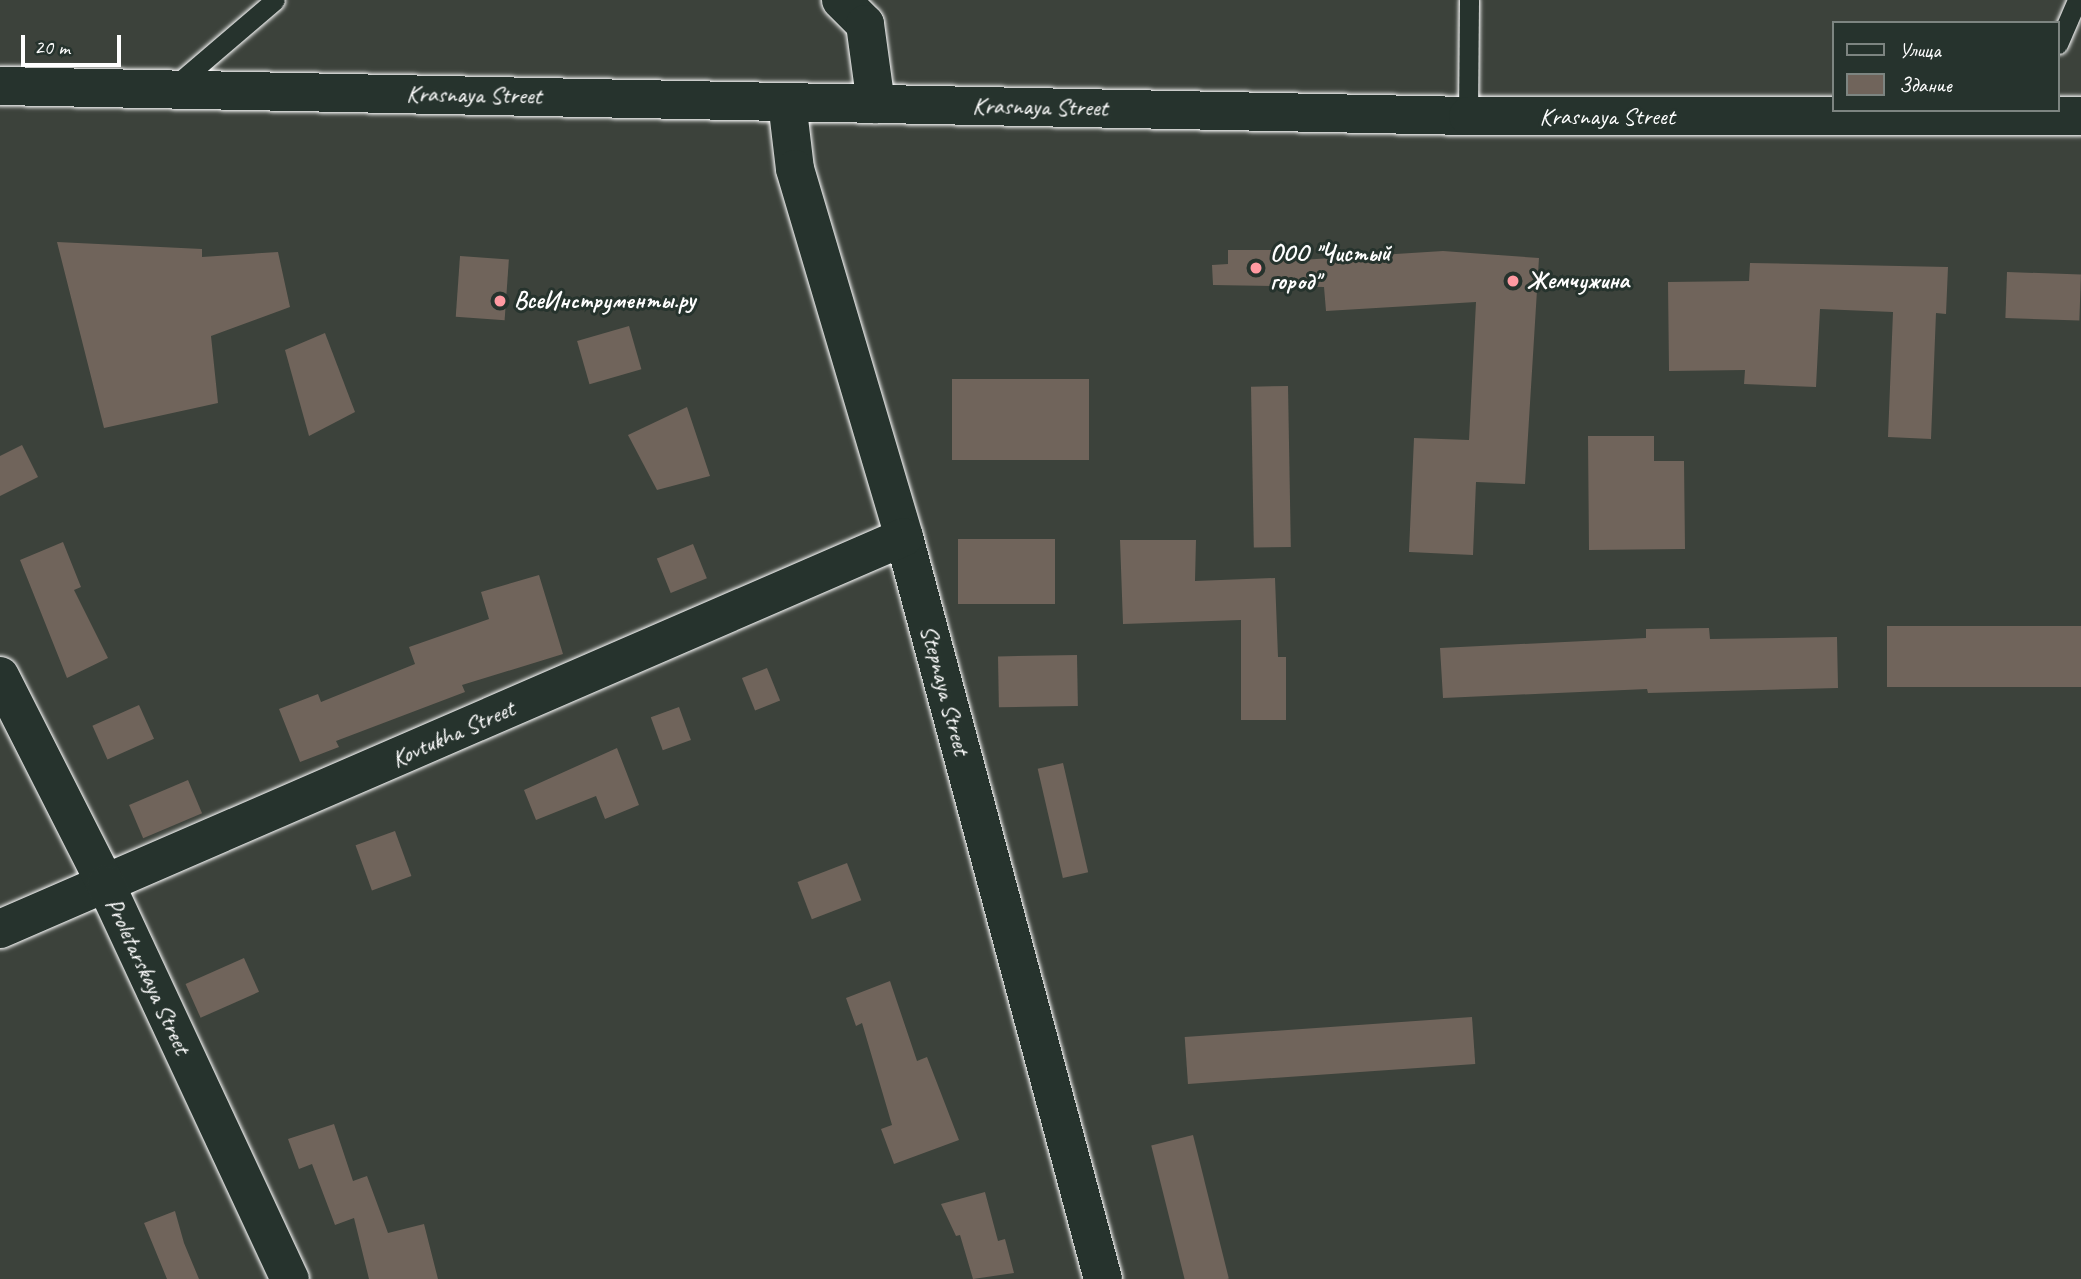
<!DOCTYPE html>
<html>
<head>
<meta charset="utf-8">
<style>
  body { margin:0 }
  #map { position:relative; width:2081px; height:1279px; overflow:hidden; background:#3c423b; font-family:Caveat,sans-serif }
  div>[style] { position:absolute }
  .building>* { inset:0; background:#70645b; transform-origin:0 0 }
  .roads { filter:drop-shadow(0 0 2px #fff) drop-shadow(0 0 2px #fff) }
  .lane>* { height:19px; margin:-9.5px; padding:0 9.5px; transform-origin:9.5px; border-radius:9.5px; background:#26332d }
  .street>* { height:38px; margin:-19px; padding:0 19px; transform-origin:19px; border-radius:19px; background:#26332d }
  .secondary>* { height:38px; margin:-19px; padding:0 19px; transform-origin:19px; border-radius:19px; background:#26332d }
  .dots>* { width:19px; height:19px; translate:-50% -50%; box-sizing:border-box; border:4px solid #26332d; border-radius:50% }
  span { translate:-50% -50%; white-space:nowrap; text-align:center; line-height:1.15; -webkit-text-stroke:6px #26332d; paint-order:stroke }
  .street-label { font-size:24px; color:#fff }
  .poi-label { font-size:24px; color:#fff; font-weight:700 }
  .left { translate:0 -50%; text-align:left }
  .legend { position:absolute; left:1832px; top:21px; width:228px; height:91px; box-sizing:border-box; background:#26332d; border:2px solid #7d8581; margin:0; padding:9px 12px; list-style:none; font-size:21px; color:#fff }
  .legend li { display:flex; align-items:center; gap:14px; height:35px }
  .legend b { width:35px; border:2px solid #7d8581 }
  .scale { position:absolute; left:21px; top:35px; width:100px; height:32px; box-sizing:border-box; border:4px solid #fff; border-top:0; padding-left:9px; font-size:21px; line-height:24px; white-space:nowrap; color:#fff; -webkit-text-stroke:5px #26332d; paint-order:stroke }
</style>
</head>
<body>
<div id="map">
  <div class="building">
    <i style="clip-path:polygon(57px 242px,202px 249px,202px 257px,278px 252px,290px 307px,211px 336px,218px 403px,104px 428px)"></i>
    <i style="clip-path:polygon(1228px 250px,1285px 250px,1285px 261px,1443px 251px,1539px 258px,1525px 484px,1476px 482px,1473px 555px,1409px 552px,1414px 438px,1469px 440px,1476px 302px,1326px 311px,1324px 287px,1213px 285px,1212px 265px,1228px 264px)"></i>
    <i style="left:460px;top:256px;width:49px;height:61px;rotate:4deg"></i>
    <i style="clip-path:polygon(1750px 263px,1948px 267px,1946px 314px,1936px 313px,1931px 439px,1888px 437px,1893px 312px,1820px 309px,1816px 387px,1744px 384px,1745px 370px,1669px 371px,1668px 282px,1749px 281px)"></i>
    <i style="left:2007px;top:272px;width:74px;height:46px;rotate:2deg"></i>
    <i style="left:629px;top:326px;width:45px;height:54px;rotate:74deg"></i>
    <i style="clip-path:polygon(325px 333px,355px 412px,309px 436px,285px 350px)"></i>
    <i style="left:952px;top:379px;width:137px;height:81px"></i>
    <i style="left:1288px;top:386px;width:161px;height:37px;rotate:89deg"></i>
    <i style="clip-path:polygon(687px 407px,710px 476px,657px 490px,628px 435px)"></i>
    <i style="clip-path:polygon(1588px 436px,1654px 436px,1654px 461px,1684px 461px,1685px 549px,1589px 550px)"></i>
    <i style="clip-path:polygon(22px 445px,38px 477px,0 496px,0 456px)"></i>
    <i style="left:958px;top:539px;width:97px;height:65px"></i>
    <i style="clip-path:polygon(1120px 540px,1196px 540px,1195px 581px,1275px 578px,1278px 657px,1286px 657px,1286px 720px,1241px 720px,1241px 620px,1123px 624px)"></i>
    <i style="clip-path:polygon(63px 542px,81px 587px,74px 590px,108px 658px,67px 678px,20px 560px)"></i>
    <i style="left:693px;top:544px;width:37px;height:39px;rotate:68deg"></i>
    <i style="clip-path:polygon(539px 575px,563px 654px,462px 685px,465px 692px,336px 741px,339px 747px,300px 762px,279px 709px,318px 694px,321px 702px,415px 664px,409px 647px,489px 619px,481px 592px)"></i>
    <i style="left:2081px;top:626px;width:61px;height:194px;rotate:90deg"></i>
    <i style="clip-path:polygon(1709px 628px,1710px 639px,1837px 637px,1838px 688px,1648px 693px,1647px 689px,1443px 698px,1440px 648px,1646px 638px,1646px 629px)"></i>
    <i style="left:1077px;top:655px;width:51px;height:79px;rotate:89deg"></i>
    <i style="left:767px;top:668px;width:35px;height:27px;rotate:68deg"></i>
    <i style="left:139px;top:705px;width:37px;height:51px;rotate:66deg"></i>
    <i style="left:679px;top:707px;width:35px;height:30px;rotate:70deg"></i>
    <i style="clip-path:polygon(617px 748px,639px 805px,605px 819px,596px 796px,536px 820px,524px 790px)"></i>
    <i style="left:1063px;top:763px;width:112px;height:26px;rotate:77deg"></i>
    <i style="left:188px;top:780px;width:36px;height:64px;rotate:67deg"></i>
    <i style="left:395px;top:831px;width:48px;height:42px;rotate:70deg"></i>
    <i style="left:847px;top:863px;width:40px;height:53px;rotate:69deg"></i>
    <i style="left:244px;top:958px;width:37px;height:64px;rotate:66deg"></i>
    <i style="clip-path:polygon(890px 981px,917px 1061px,927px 1057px,959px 1140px,894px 1164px,881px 1129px,892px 1125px,862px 1023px,856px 1026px,846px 998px)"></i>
    <i style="left:1472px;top:1017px;width:47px;height:288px;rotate:86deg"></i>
    <i style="clip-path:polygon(334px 1124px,353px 1181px,367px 1176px,388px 1233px,424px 1224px,438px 1279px,369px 1279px,354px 1218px,335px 1225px,312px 1164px,299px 1169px,288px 1139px)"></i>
    <i style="left:1193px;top:1135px;width:148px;height:43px;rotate:76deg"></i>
    <i style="clip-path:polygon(985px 1192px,998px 1241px,1005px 1239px,1014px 1273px,973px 1279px,960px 1235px,956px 1236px,941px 1204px)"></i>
    <i style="clip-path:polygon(175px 1211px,184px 1243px,199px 1279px,167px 1279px,144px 1223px)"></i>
  </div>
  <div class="roads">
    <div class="lane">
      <i style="left:2058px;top:44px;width:48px;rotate:-66.6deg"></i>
      <i style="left:172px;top:88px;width:135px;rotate:-40.5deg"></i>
      <i style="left:1468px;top:116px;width:116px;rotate:-89.5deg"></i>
    </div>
    <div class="street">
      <i style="left:841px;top:0;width:34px;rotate:45deg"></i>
      <i style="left:865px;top:24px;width:81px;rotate:82.2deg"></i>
      <i style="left:787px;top:102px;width:67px;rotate:83.2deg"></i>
      <i style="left:795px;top:169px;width:384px;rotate:73.5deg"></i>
      <i style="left:904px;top:537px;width:768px;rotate:74.99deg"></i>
      <i style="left:0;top:929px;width:985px;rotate:-23.44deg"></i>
    </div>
    <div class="secondary">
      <i style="left:0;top:86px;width:1468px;rotate:1.17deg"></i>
      <i style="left:1468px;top:116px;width:613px"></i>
      <i style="left:0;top:676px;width:234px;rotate:63.1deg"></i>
      <i style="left:106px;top:885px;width:435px;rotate:65deg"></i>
    </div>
  </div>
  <div class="dots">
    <i style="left:1256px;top:268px;background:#ff9aa2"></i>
    <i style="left:1513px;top:281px;background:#ff9aa2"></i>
    <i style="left:500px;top:301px;background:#ff9aa2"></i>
  </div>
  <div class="street-label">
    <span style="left:474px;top:95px;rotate:1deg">Krasnaya Street</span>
    <span style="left:1040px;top:107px;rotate:1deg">Krasnaya Street</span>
    <span style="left:1607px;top:117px">Krasnaya Street</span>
    <span style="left:945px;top:690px;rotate:75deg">Stepnaya Street</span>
    <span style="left:453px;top:734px;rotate:-24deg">Kovtukha Street</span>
    <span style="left:148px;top:976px;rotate:65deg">Proletarskaya Street</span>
  </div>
  <div class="poi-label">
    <span class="left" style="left:1270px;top:268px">ООО "Чистый<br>город"</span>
    <span class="left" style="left:1527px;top:281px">Жемчужина</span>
    <span class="left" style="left:514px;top:301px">ВсеИнструменты.ру</span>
  </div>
  <ul class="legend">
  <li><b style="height:9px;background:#26332d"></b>Улица</li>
  <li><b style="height:19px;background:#70645b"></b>Здание</li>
  </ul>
  <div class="scale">20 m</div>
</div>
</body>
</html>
